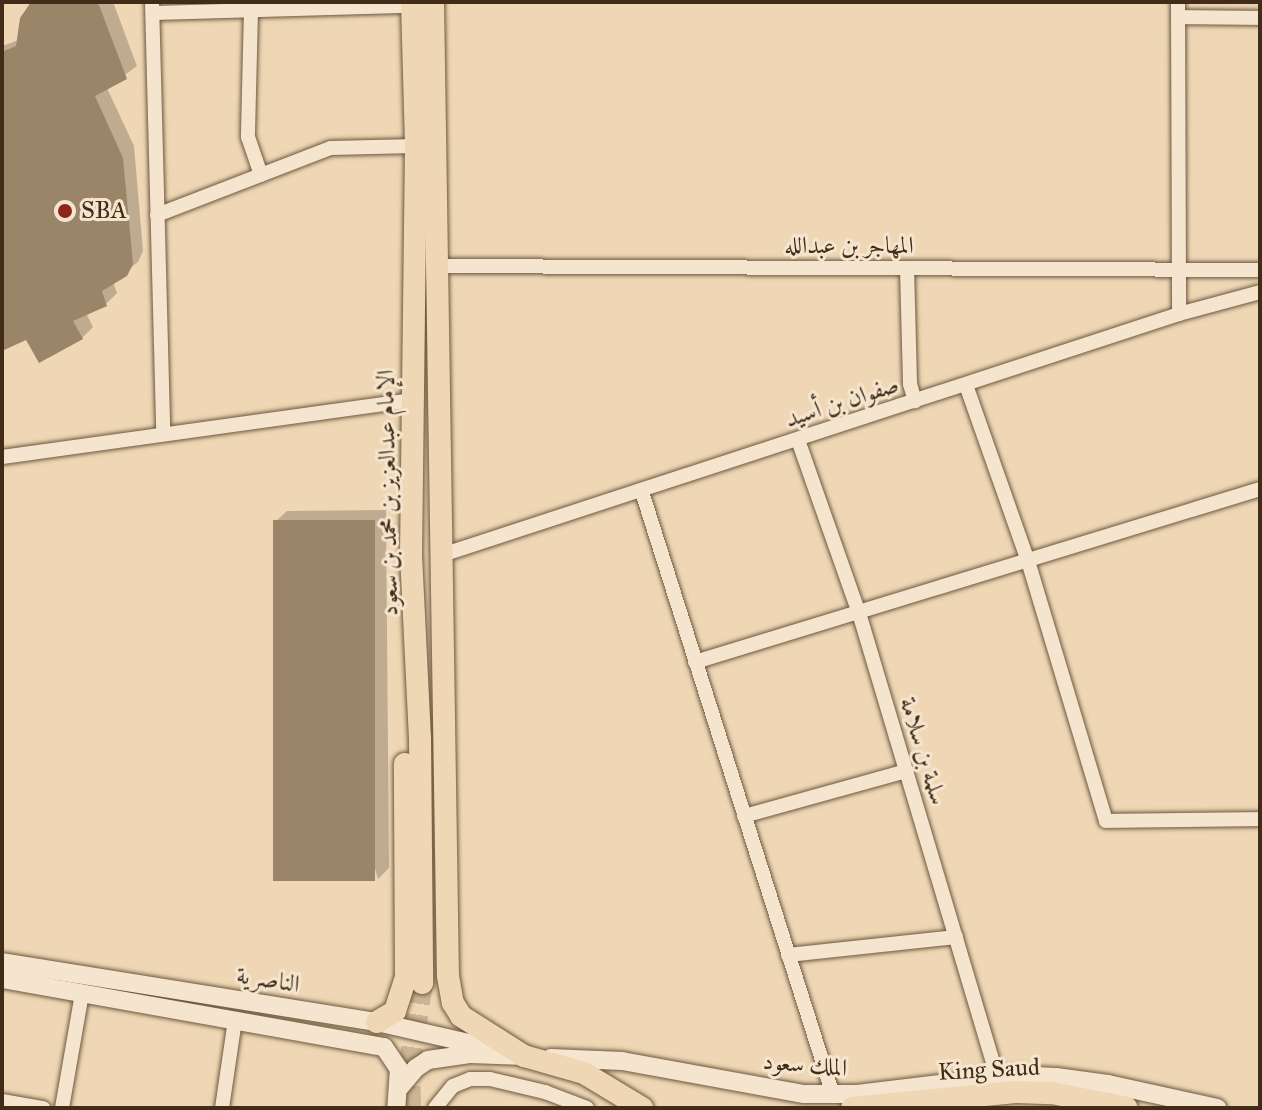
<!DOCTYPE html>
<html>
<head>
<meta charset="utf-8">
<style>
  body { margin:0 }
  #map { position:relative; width:1262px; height:1110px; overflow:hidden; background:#efd7b5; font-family:"IM FELL Great Primer",Amiri,serif }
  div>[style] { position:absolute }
  .shadow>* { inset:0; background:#0003 }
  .building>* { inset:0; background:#9b8569; transform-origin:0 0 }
  .primary-tunnel>* { height:22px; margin-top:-11px; transform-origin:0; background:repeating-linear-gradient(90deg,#ccb595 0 22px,transparent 0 33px) }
  .roads { filter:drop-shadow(0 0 2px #6c583e) drop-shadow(0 0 2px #6c583e) }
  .minor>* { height:14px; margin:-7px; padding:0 7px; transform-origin:7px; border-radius:7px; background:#f5e5cf }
  .tertiary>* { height:18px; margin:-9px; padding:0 9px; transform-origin:9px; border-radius:9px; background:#f5e5cf }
  .primary>* { height:22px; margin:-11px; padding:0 11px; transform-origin:11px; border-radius:11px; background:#efd7b5 }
  .dots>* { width:22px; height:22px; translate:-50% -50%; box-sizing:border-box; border:4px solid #f5e5cf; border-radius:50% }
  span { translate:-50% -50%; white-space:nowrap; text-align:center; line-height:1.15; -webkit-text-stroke:6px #f5e5cf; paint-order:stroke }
  .poi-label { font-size:24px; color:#412d17 }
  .left { translate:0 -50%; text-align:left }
  .street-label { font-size:24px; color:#412d17 }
  .frame { position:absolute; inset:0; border:4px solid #412d17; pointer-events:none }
</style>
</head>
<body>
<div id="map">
  <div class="shadow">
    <i style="clip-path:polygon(34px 2px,113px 2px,137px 66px,107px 88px,134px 146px,143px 251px,138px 262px,113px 282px,117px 293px,106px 304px,86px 313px,93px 327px,82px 338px,27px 337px,2px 349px,2px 46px,19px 40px)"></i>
    <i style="clip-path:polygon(386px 510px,389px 868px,378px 879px,275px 522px,287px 511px)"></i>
  </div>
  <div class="building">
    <i style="clip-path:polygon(31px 2px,94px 2px,99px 5px,127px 79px,95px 96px,123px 158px,133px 264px,127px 276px,102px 291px,107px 306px,73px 321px,83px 339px,39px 363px,26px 340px,2px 351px,2px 52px,16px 46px,20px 18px)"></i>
    <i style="left:375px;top:520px;width:361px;height:102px;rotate:90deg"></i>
  </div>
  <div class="primary-tunnel">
    <i style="left:410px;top:1108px;width:39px;rotate:-91deg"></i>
    <i style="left:409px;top:1069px;width:87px;rotate:-81.4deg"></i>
  </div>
  <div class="roads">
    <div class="minor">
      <i style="left:152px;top:2px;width:431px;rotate:88.5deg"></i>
      <i style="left:1178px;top:2px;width:312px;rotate:89.8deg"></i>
      <i style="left:251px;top:10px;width:127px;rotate:91.4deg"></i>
      <i style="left:248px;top:137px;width:40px;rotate:71.1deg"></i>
      <i style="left:153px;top:13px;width:249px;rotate:-1.6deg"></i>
      <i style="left:1178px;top:17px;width:82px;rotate:0.7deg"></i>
      <i style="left:157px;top:215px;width:186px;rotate:-21.1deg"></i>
      <i style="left:331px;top:148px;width:85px;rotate:-1.3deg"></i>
      <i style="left:438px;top:266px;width:822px;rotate:0.28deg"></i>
      <i style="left:907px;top:268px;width:116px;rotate:88.5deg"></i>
      <i style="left:910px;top:384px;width:18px;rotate:74deg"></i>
      <i style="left:966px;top:385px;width:187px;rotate:70.6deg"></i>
      <i style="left:1028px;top:561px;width:271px;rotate:73.3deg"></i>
      <i style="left:1106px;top:821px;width:154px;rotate:-0.7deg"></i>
      <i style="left:798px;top:440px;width:183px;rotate:70.6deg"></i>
      <i style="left:859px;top:613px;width:484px;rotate:73.4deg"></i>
      <i style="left:2px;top:457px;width:413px;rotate:-7.9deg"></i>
      <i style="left:642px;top:492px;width:633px;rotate:72.42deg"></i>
      <i style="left:439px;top:556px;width:779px;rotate:-18.11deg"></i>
      <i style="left:1179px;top:314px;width:84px;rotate:-15.2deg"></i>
      <i style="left:695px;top:662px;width:591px;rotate:-17.02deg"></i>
      <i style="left:744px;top:816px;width:168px;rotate:-15.5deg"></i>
      <i style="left:788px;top:955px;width:169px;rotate:-6.1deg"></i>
      <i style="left:2px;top:1101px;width:42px;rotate:9.7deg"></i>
      <i style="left:62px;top:1108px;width:117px;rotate:-80.1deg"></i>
      <i style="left:222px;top:1108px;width:89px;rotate:-81.6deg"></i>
      <i style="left:435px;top:1108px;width:28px;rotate:-51deg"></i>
      <i style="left:453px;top:1086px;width:18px;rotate:-22deg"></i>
      <i style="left:470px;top:1079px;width:20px"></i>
      <i style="left:490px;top:1079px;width:57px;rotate:13.3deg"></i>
      <i style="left:545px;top:1092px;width:45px;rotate:20.9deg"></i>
    </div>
    <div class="tertiary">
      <i style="left:2px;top:962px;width:380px;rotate:9.1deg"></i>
      <i style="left:377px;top:1022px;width:112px;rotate:12.9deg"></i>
      <i style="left:2px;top:979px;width:388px;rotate:10.1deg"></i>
      <i style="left:384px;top:1047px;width:27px;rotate:56deg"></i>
      <i style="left:399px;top:1069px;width:39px;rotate:94deg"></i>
      <i style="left:551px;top:1058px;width:71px;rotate:2.4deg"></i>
      <i style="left:622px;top:1061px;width:185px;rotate:10.3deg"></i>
      <i style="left:804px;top:1094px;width:53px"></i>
      <i style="left:857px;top:1094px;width:157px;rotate:-6.9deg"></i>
      <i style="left:1013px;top:1075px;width:43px;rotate:2.7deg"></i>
      <i style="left:1056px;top:1077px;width:52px;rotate:7.7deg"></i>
      <i style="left:1108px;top:1084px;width:112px;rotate:12.4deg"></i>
      <i style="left:400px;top:1087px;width:25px;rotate:-50deg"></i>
      <i style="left:416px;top:1068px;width:14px;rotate:-34deg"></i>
      <i style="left:428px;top:1060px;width:42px;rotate:-8.1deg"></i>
      <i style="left:470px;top:1054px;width:55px;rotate:2.1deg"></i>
    </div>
    <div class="primary">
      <i style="left:412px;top:2px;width:144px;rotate:88.4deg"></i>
      <i style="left:416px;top:146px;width:409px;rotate:90.7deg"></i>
      <i style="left:411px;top:555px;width:183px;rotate:87.2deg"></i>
      <i style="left:420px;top:738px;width:245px;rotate:89.5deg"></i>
      <i style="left:433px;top:2px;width:974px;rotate:89.12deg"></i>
      <i style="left:448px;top:976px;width:27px;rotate:80deg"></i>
      <i style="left:453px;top:1003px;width:15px;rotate:58deg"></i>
      <i style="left:461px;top:1016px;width:75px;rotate:32.4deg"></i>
      <i style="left:524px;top:1056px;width:62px;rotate:15.8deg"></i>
      <i style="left:584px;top:1073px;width:68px;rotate:31.1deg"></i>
      <i style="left:377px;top:1022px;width:21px;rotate:-31deg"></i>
      <i style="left:395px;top:1011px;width:35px;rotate:-72deg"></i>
      <i style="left:406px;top:978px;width:214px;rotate:-90.3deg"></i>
      <i style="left:852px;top:1108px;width:164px;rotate:-5.6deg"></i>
      <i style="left:1015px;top:1092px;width:37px;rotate:2deg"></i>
      <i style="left:1052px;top:1093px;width:76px;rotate:11.3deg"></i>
    </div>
  </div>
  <div class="dots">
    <i style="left:65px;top:211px;background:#8f2418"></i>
  </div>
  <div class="poi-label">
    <span class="left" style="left:81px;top:211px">SBA</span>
  </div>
  <div class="street-label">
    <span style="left:849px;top:246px">المهاجر بن عبدالله</span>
    <span style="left:842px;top:402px;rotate:-18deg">صفوان بن أسيد</span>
    <span style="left:388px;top:493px;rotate:-91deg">الإمام عبدالعزيز بن محمد بن سعود</span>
    <span style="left:923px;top:751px;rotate:73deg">سلمة بن سلامة</span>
    <span style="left:268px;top:980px;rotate:9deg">الناصرية</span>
    <span style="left:805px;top:1065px;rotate:5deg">الملك سعود</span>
    <span style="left:989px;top:1070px;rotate:-3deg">King Saud</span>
  </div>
  <div class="frame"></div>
</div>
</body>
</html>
